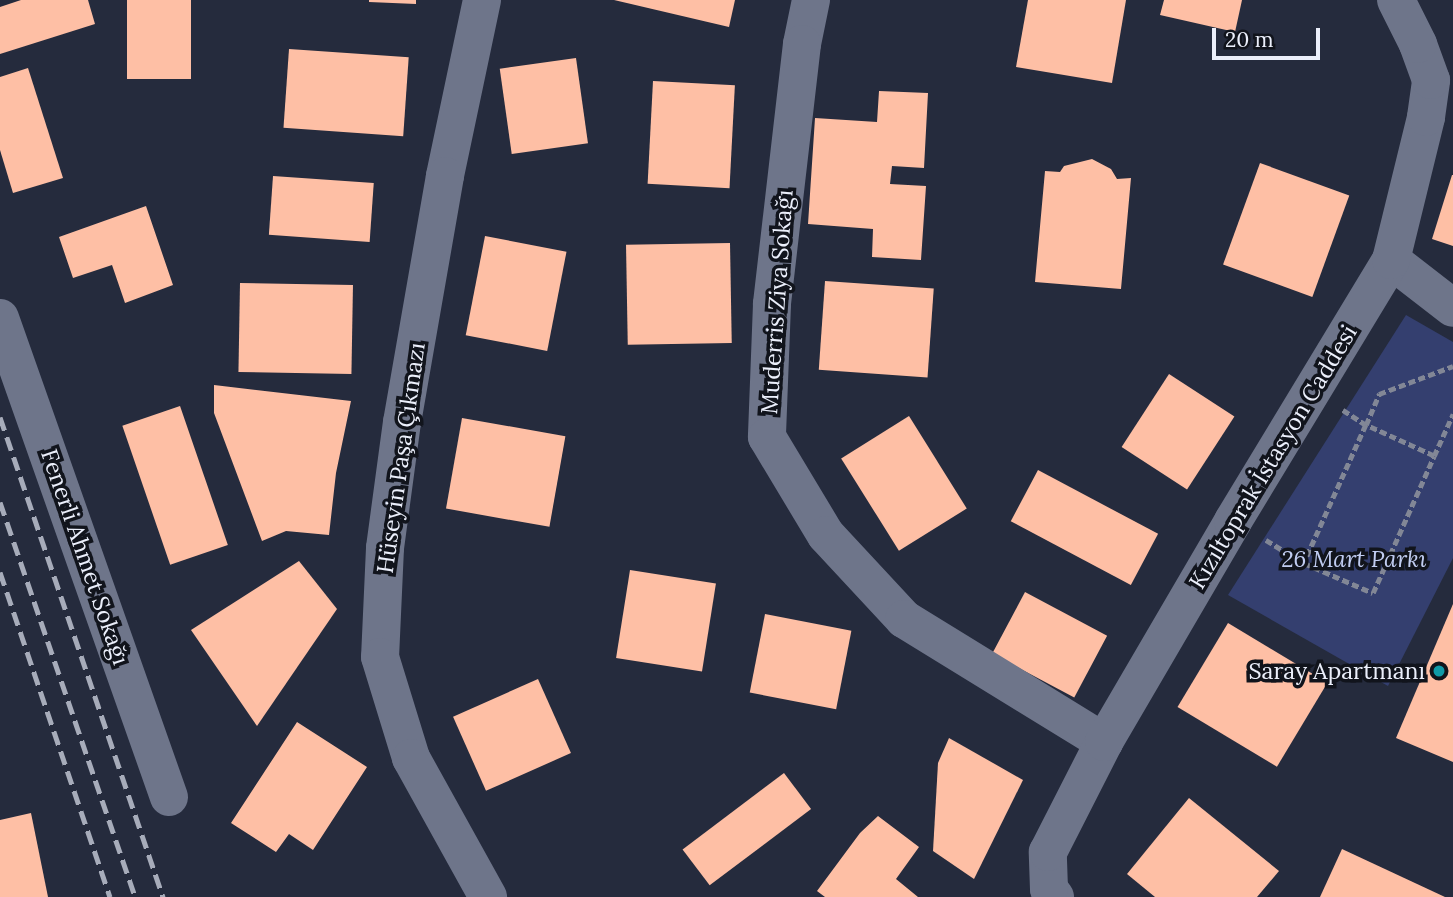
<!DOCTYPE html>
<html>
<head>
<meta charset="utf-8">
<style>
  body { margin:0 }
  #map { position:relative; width:1453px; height:897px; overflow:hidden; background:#252b3d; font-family:Lora,serif }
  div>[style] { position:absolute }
  .green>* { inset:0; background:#343f6f }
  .building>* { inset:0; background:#febfa5; transform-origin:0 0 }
  .path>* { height:4.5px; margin-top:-2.25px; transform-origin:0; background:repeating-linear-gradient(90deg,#828796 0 7px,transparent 0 10.5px) }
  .minor>* { height:38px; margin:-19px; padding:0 19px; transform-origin:19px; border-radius:19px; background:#6e758a }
  .rail>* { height:5px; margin-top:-2.5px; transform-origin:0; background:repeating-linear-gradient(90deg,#a7acba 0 14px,transparent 0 21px) }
  .dots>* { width:19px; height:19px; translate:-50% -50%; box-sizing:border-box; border:4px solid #11141c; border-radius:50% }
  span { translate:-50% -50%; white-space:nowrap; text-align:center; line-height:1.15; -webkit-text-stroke:7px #11141c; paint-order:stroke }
  .street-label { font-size:23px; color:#ebeffb }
  .park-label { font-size:23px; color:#c1cdf1; font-style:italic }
  .poi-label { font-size:23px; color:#ebeffb }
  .right { translate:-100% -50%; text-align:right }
  .scale { position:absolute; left:1212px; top:28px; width:108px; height:32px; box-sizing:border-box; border:4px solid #ebeffb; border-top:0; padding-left:9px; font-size:21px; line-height:24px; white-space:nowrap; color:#ebeffb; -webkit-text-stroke:5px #11141c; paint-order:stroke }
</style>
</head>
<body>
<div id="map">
  <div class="green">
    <i style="clip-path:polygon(1406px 315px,1453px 342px,1453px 558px,1388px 686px,1228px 595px)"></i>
  </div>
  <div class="building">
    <i style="clip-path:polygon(21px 0,88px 0,95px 24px,0 54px,0 7px)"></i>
    <i style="left:127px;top:0;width:64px;height:79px"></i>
    <i style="clip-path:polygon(369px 0,416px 0,416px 4px,369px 2px)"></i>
    <i style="clip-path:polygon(614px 0,735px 0,729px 27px)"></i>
    <i style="clip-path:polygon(1028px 0,1126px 0,1112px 83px,1016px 67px)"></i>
    <i style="clip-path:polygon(1164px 0,1242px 0,1235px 32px,1160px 15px)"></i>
    <i style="left:289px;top:49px;width:120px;height:79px;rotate:4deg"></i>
    <i style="left:576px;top:58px;width:86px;height:77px;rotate:82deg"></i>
    <i style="clip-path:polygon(28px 68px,63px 178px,13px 193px,0 150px,0 77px)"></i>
    <i style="left:653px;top:81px;width:82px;height:103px;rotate:3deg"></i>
    <i style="clip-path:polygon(879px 91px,928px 93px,924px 168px,892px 166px,890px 184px,926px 186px,921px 260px,872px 257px,873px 229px,808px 224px,815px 118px,877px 122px)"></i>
    <i style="clip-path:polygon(1092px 159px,1111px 169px,1117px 179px,1131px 178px,1121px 289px,1035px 282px,1045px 171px,1060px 172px,1064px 166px)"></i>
    <i style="left:1260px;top:163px;width:95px;height:108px;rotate:20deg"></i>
    <i style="clip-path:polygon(1452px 175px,1453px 175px,1453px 246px,1432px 239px)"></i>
    <i style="left:273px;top:176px;width:101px;height:59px;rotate:4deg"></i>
    <i style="clip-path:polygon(146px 206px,173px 285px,125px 303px,112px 265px,73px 278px,59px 237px)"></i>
    <i style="left:485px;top:236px;width:83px;height:101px;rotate:11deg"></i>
    <i style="left:730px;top:243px;width:100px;height:104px;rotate:89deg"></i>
    <i style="left:825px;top:281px;width:109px;height:89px;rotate:4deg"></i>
    <i style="left:240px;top:283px;width:113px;height:89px;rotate:1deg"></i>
    <i style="left:1169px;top:374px;width:78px;height:87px;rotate:33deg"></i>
    <i style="clip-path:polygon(214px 385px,351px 401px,336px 473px,329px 535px,286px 531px,262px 541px,214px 413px)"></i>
    <i style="left:180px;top:406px;width:147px;height:61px;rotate:71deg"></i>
    <i style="left:909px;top:416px;width:109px;height:80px;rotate:58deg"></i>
    <i style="left:462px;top:418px;width:105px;height:92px;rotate:10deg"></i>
    <i style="left:1038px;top:470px;width:136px;height:58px;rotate:28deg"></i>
    <i style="clip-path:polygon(299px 561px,337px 609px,257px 726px,191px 630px)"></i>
    <i style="left:630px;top:570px;width:87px;height:89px;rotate:9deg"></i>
    <i style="left:1025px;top:592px;width:93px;height:70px;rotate:28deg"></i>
    <i style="clip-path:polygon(1453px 604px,1453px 762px,1396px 738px)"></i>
    <i style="left:765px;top:614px;width:88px;height:80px;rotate:11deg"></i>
    <i style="left:1228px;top:623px;width:116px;height:98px;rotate:31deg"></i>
    <i style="left:538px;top:679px;width:81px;height:93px;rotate:66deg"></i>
    <i style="clip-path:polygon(297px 722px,367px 767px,313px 850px,289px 834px,276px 852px,231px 823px)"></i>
    <i style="clip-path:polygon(949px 738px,1023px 780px,974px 879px,933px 851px,938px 763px)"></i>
    <i style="left:784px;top:773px;width:45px;height:127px;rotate:53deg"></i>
    <i style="clip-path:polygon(1189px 798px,1279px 871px,1257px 897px,1155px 897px,1127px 874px)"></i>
    <i style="clip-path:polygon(31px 813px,48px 897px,0 897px,0 820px)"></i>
    <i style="clip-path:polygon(878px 816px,919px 847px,896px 879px,918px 897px,825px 897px,817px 891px,860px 833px)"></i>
    <i style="clip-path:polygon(1342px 849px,1445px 897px,1320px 897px)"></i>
  </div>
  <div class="path">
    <i style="left:1343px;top:410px;width:27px;rotate:33deg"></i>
    <i style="left:1366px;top:425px;width:34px;rotate:-67deg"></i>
    <i style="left:1379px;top:394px;width:79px;rotate:-20.7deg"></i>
    <i style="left:1434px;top:456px;width:75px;rotate:-155.5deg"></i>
    <i style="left:1366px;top:425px;width:151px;rotate:114.2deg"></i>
    <i style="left:1304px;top:563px;width:75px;rotate:23.5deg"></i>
    <i style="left:1373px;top:593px;width:150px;rotate:-66deg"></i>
    <i style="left:1434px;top:456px;width:46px;rotate:-65.7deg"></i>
    <i style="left:1266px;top:540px;width:44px;rotate:31.2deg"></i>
  </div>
  <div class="minor">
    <i style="left:482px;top:0;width:180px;rotate:101.9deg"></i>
    <i style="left:445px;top:176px;width:250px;rotate:99.9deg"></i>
    <i style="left:402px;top:422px;width:127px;rotate:97.7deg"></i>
    <i style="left:385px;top:548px;width:109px;rotate:92.6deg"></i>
    <i style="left:380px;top:657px;width:106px;rotate:72.9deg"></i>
    <i style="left:411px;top:758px;width:159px;rotate:61deg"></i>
    <i style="left:811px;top:0;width:45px;rotate:101.6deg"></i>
    <i style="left:802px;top:44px;width:262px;rotate:96.6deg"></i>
    <i style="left:772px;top:304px;width:133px;rotate:92.2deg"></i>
    <i style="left:767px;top:437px;width:114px;rotate:59deg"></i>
    <i style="left:826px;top:535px;width:115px;rotate:47.1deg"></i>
    <i style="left:904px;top:619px;width:235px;rotate:31.6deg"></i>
    <i style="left:1391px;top:260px;width:78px;rotate:37.7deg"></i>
    <i style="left:0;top:318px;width:508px;rotate:70.57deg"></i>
    <i style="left:1055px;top:897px;width:10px;rotate:-127deg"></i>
    <i style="left:1049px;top:889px;width:37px;rotate:-92deg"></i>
    <i style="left:1048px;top:852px;width:123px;rotate:-63deg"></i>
    <i style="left:1104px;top:742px;width:256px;rotate:-59.7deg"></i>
    <i style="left:1233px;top:521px;width:305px;rotate:-58.8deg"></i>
    <i style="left:1391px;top:260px;width:147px;rotate:-76.2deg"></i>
    <i style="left:1426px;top:117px;width:37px;rotate:-82deg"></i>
    <i style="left:1431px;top:80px;width:38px;rotate:-110deg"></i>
    <i style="left:1418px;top:44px;width:49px;rotate:-116.6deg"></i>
  </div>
  <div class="rail">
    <i style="left:0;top:417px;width:507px;rotate:71.24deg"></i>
    <i style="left:0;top:502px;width:417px;rotate:71.1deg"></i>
    <i style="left:0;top:572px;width:343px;rotate:71.3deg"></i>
  </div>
  <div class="dots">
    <i style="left:1439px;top:671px;background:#0f9aa8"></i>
  </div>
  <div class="street-label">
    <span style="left:777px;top:302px;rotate:-86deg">Muderris Ziya Sokağı</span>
    <span style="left:1273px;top:457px;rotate:-59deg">Kızıltoprak İstasyon Caddesi</span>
    <span style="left:401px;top:458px;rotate:-82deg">Hüseyin Paşa Çıkmazı</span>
    <span style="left:85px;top:557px;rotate:71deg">Fenerli Ahmet Sokağı</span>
  </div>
  <div class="park-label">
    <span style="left:1354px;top:559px">26 Mart Parkı</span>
  </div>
  <div class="poi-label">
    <span class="right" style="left:1425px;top:671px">Saray Apartmanı</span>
  </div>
  <div class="scale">20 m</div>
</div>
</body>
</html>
